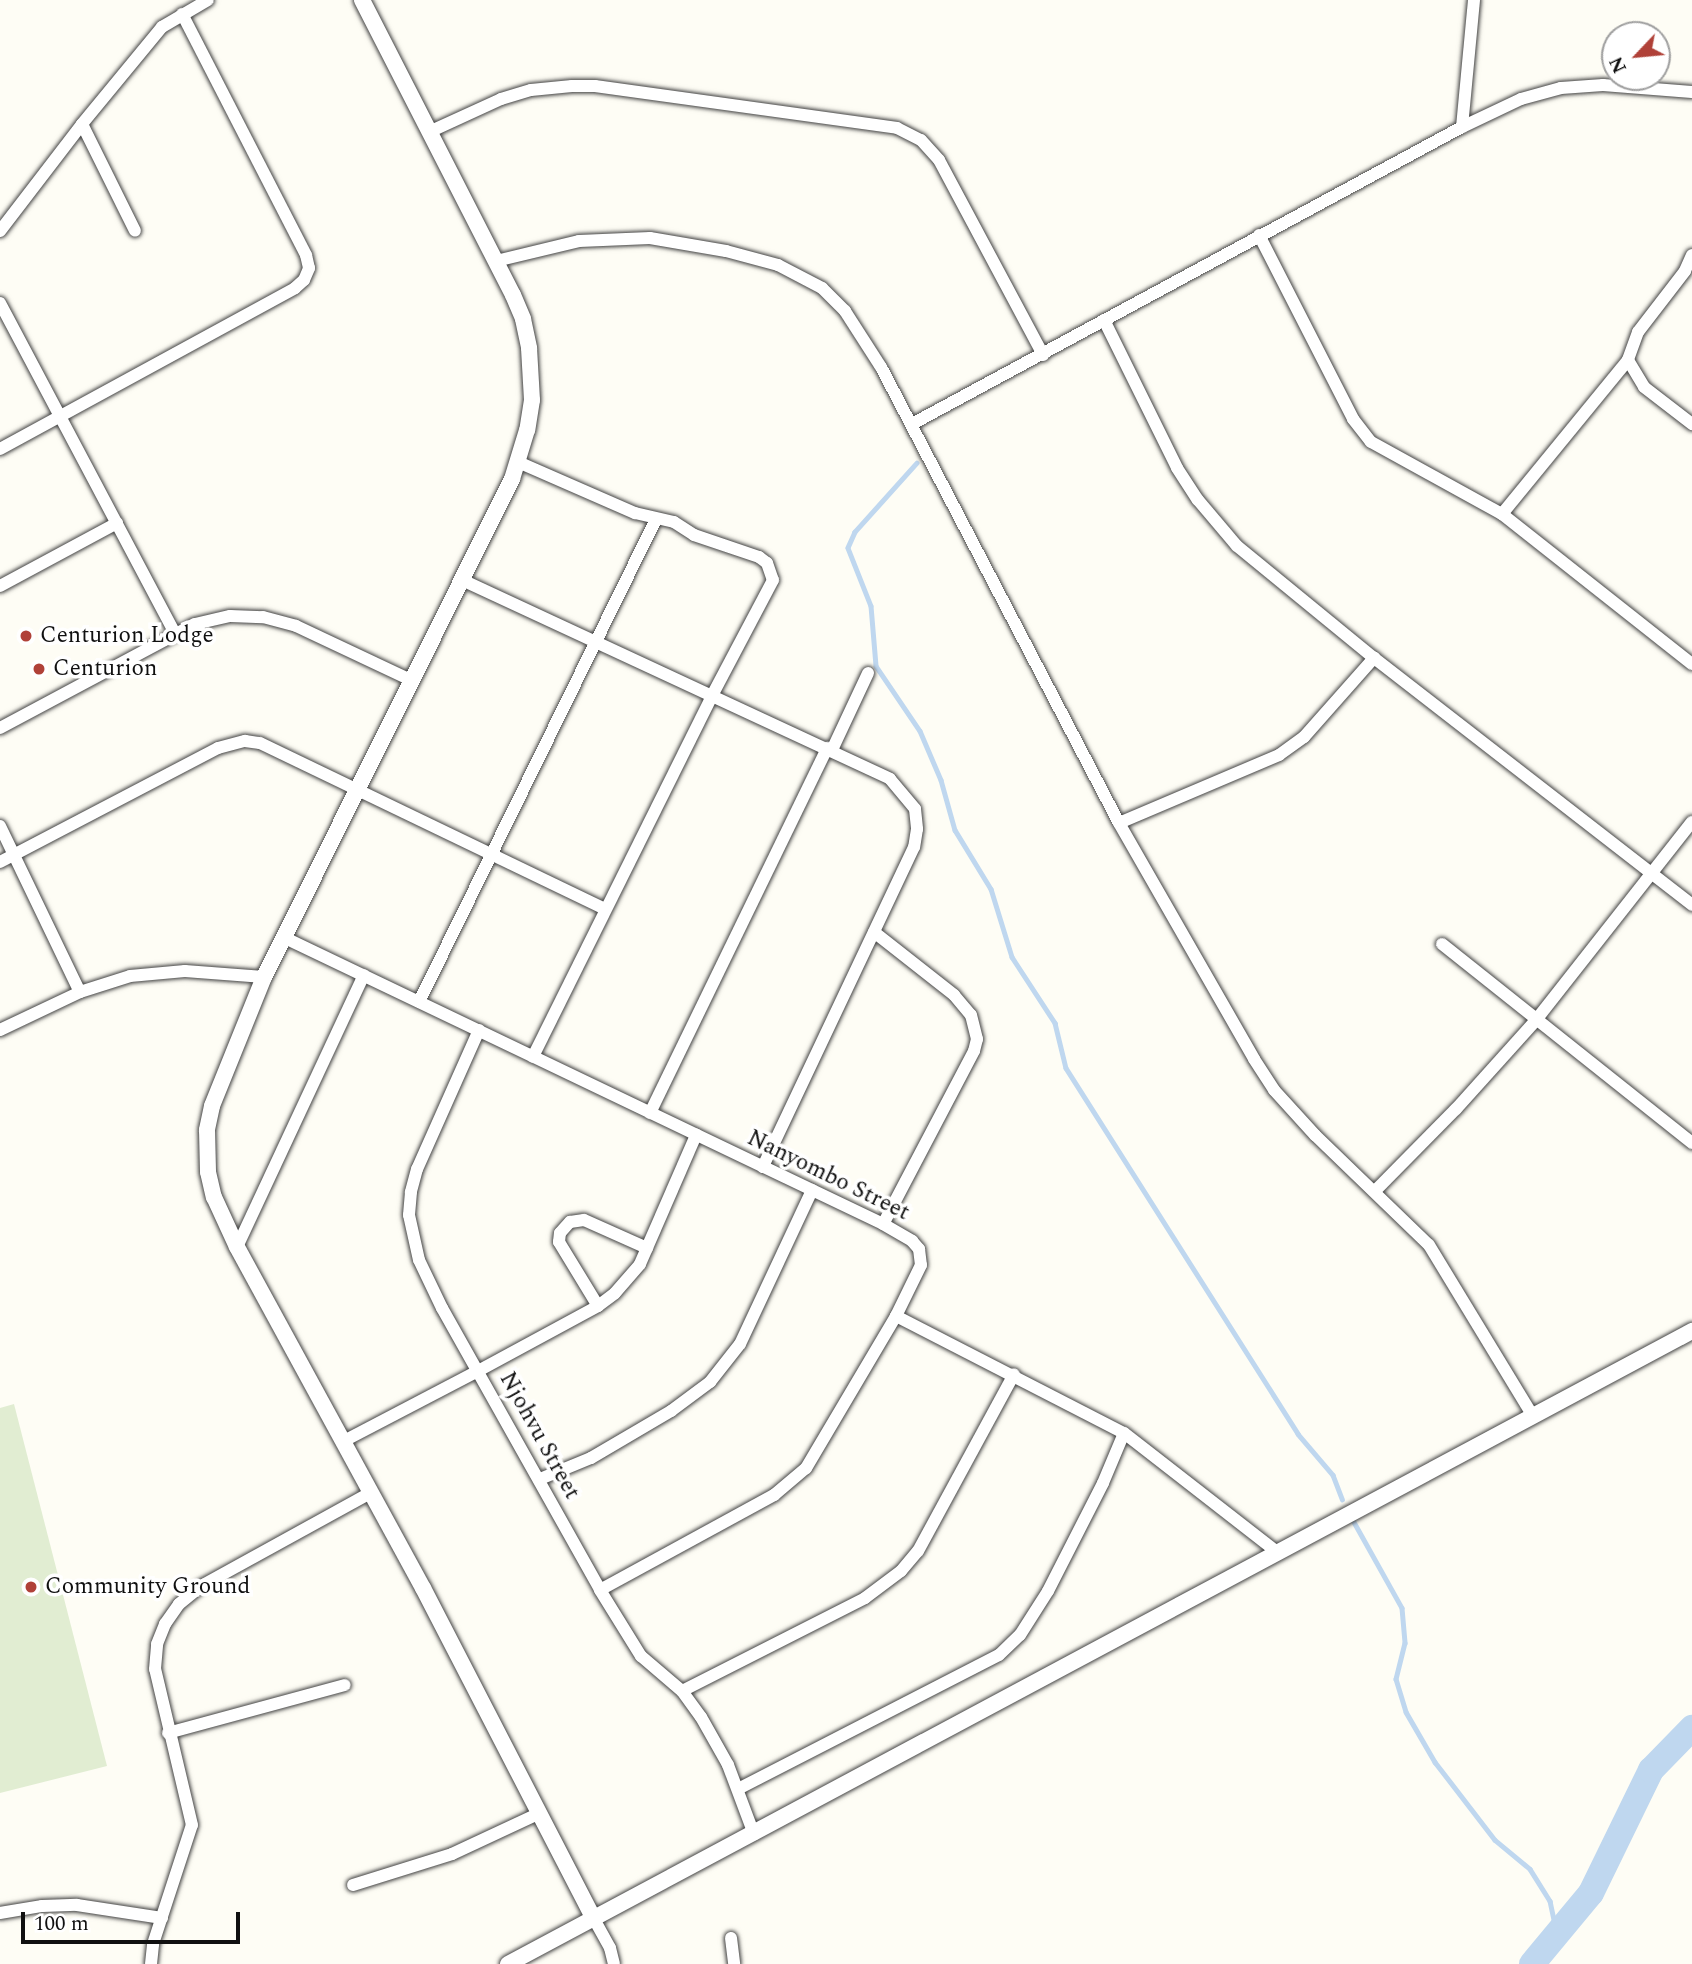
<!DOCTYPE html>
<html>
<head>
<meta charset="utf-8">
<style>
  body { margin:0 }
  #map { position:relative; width:1692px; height:1964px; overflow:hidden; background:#fefdf5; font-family:Spectral,serif }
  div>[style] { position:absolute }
  .pitch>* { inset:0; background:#e1edd2 }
  .stream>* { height:4.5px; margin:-2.25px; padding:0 2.25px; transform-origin:2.25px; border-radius:2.25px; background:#bfd7ef }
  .river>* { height:26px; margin:-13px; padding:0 13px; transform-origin:13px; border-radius:13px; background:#bfd7ef }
  .roads { filter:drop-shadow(0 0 2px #434343) drop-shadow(0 0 2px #434343) }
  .minor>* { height:12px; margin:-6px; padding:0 6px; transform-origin:6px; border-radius:6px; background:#fff }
  .tertiary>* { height:16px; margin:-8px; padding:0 8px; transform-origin:8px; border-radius:8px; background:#fff }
  .dots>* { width:19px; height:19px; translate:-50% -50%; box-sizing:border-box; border:4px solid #fff; border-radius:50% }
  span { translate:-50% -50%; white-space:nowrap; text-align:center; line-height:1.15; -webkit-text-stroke:7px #fff; paint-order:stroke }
  .poi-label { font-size:23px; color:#101010 }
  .left { translate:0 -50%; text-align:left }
  .street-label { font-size:23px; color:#101010 }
  .north { position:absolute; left:1601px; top:21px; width:70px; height:70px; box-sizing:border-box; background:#fff; border:2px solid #9f9f9f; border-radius:50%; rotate:244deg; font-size:19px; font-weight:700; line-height:28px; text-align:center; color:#101010 }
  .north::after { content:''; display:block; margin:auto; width:24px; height:32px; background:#b04138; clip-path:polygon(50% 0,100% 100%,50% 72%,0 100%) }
  .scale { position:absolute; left:21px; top:1912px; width:219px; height:32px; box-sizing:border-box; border:4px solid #101010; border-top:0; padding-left:9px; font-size:21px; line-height:24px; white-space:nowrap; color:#101010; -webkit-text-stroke:5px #fff; paint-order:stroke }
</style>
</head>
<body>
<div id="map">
  <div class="pitch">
    <i style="clip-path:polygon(14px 1404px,107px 1766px,0 1793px,0 1408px)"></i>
  </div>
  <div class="stream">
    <i style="left:917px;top:463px;width:93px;rotate:131.9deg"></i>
    <i style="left:855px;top:532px;width:17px;rotate:114deg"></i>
    <i style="left:848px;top:548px;width:62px;rotate:68.4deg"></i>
    <i style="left:871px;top:606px;width:60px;rotate:85.2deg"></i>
    <i style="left:876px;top:666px;width:78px;rotate:55.9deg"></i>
    <i style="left:920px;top:731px;width:53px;rotate:66.8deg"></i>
    <i style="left:941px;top:780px;width:52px;rotate:74.4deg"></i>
    <i style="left:955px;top:830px;width:69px;rotate:58.6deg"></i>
    <i style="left:991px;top:889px;width:71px;rotate:72.8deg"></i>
    <i style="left:1012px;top:957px;width:79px;rotate:56.9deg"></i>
    <i style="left:1055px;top:1023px;width:46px;rotate:76.3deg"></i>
    <i style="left:1066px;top:1068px;width:433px;rotate:57.6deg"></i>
    <i style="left:1298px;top:1434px;width:54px;rotate:49.5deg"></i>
    <i style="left:1333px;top:1475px;width:26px;rotate:69deg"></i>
    <i style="left:1354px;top:1522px;width:98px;rotate:60.8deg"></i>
    <i style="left:1402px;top:1608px;width:35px;rotate:85deg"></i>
    <i style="left:1405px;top:1643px;width:37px;rotate:104deg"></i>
    <i style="left:1396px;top:1679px;width:34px;rotate:73deg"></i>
    <i style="left:1406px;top:1712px;width:58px;rotate:59.9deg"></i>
    <i style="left:1435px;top:1762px;width:98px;rotate:52.4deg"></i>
    <i style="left:1495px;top:1840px;width:45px;rotate:39.6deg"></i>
    <i style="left:1530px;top:1869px;width:38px;rotate:58deg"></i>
    <i style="left:1550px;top:1901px;width:34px;rotate:78deg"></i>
  </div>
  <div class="river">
    <i style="left:1532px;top:1964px;width:92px;rotate:-50.3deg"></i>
    <i style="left:1591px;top:1893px;width:137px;rotate:-64deg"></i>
    <i style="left:1651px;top:1770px;width:59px;rotate:-45.7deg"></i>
  </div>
  <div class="roads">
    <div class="minor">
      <i style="left:82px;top:124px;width:119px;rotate:63.6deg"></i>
      <i style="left:1462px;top:127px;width:128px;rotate:-84.6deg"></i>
      <i style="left:429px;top:132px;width:79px;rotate:-24.6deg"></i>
      <i style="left:501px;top:99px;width:31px;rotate:-17deg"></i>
      <i style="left:531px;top:90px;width:41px;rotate:-5.6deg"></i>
      <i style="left:572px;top:86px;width:23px"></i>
      <i style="left:595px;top:86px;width:305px;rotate:7.9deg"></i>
      <i style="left:897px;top:128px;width:27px;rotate:27deg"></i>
      <i style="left:921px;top:140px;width:27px;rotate:48deg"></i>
      <i style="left:939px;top:160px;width:221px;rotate:61.9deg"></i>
      <i style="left:0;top:231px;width:135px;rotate:-52.5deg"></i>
      <i style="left:82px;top:124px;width:126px;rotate:-50.5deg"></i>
      <i style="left:162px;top:27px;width:53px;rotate:-30.4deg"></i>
      <i style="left:1259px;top:235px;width:207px;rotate:62.9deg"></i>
      <i style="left:1353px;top:419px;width:29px;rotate:52deg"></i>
      <i style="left:1371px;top:442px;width:149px;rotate:28.8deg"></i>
      <i style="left:1502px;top:514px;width:242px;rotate:38.3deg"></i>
      <i style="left:1692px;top:255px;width:17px;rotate:114deg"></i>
      <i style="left:1685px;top:271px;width:77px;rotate:127.6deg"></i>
      <i style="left:1638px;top:332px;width:30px;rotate:110deg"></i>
      <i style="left:1628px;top:360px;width:31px;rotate:59deg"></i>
      <i style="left:1644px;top:387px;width:61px;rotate:37.6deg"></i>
      <i style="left:496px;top:261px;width:85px;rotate:-13.5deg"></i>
      <i style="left:579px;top:241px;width:71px;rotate:-2.4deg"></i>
      <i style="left:650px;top:238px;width:77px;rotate:9.7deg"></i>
      <i style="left:726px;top:251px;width:54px;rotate:15.1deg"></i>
      <i style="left:778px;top:265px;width:50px;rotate:27.6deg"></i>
      <i style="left:822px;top:288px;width:33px;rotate:45deg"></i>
      <i style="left:845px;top:311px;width:67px;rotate:57.3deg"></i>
      <i style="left:881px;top:367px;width:514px;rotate:62.44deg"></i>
      <i style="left:1119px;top:823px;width:272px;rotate:60.2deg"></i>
      <i style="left:1254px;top:1059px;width:37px;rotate:57deg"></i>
      <i style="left:1274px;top:1090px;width:61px;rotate:47.7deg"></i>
      <i style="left:1315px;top:1135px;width:158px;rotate:44deg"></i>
      <i style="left:1429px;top:1245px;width:200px;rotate:58.7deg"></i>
      <i style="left:0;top:303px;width:374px;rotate:62.1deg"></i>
      <i style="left:1104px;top:320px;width:165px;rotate:63.7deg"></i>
      <i style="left:1177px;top:468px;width:38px;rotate:57deg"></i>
      <i style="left:1198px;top:500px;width:60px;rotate:49.7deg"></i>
      <i style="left:1237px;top:546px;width:177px;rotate:39.3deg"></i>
      <i style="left:1374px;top:658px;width:403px;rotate:37.8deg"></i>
      <i style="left:912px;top:424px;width:625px;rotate:-28.37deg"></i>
      <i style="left:1462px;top:127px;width:65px;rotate:-25.4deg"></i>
      <i style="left:1521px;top:99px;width:41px;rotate:-15.4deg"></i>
      <i style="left:1561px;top:88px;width:42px;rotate:-4.1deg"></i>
      <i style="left:1603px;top:85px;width:89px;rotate:4.5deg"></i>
      <i style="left:0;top:449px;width:336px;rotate:-28.6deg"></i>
      <i style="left:295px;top:288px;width:12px;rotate:-42deg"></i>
      <i style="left:304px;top:280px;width:13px;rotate:-67deg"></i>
      <i style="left:309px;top:268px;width:13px;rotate:-103deg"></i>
      <i style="left:306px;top:255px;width:271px;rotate:-117.2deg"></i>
      <i style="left:518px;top:462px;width:128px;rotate:23.6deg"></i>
      <i style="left:635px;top:513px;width:40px;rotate:13deg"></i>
      <i style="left:674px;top:522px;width:24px;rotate:33deg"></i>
      <i style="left:694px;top:535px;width:69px;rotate:18.7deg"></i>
      <i style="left:759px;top:557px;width:10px;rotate:37deg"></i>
      <i style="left:767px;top:563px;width:18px;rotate:71deg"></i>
      <i style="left:773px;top:580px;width:129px;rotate:117.8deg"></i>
      <i style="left:713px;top:694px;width:405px;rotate:116.4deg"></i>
      <i style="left:1502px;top:514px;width:199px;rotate:-50.7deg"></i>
      <i style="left:460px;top:579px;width:474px;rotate:24.9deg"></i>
      <i style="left:890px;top:779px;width:39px;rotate:50deg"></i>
      <i style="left:915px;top:809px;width:20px;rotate:84deg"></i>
      <i style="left:917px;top:829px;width:18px;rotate:99deg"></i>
      <i style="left:914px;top:847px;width:354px;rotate:115.3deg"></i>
      <i style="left:0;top:586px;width:133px;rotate:-28.3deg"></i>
      <i style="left:0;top:728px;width:221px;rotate:-28.1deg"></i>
      <i style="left:195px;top:624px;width:36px;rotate:-13deg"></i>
      <i style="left:230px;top:616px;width:33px;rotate:2deg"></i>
      <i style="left:263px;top:617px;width:34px;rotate:15deg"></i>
      <i style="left:296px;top:626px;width:127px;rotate:25.2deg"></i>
      <i style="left:832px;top:750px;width:85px;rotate:-64.9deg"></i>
      <i style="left:1119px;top:823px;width:174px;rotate:-23deg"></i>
      <i style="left:1279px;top:755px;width:31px;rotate:-36deg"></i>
      <i style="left:1304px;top:737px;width:106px;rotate:-48.5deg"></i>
      <i style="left:0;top:826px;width:184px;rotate:64.3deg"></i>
      <i style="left:0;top:862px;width:246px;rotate:-27.6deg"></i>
      <i style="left:218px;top:748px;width:28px;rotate:-15deg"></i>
      <i style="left:245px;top:741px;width:15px;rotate:8deg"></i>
      <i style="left:260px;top:743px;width:383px;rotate:25.7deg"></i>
      <i style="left:874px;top:932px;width:102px;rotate:38.2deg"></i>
      <i style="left:954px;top:995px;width:26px;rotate:50deg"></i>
      <i style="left:971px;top:1015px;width:25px;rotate:76deg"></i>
      <i style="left:977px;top:1039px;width:12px;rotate:104deg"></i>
      <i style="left:974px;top:1051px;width:195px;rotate:117.7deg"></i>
      <i style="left:283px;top:937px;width:665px;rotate:25.56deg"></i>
      <i style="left:883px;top:1224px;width:34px;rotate:30deg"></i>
      <i style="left:912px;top:1241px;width:11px;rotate:49deg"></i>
      <i style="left:919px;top:1249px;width:16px;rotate:83deg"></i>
      <i style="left:921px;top:1265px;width:57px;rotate:116.1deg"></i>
      <i style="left:896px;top:1316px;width:177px;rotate:120.6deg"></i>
      <i style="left:806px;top:1468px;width:42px;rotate:139.8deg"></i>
      <i style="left:774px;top:1495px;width:198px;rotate:151.4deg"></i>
      <i style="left:1442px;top:944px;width:320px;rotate:38.5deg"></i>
      <i style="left:419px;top:1002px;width:538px;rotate:-63.86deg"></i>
      <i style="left:0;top:1030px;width:89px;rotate:-25.4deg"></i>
      <i style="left:80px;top:992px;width:52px;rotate:-17.7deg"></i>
      <i style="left:130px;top:976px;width:55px;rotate:-5.2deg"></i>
      <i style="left:185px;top:971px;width:79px;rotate:4.3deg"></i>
      <i style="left:479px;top:1030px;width:152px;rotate:114deg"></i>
      <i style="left:417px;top:1169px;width:24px;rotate:105deg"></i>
      <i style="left:411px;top:1192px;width:23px;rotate:95deg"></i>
      <i style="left:409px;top:1215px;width:46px;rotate:77.5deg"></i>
      <i style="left:419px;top:1260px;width:53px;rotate:64.4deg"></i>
      <i style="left:442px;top:1308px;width:323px;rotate:60.7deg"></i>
      <i style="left:600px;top:1590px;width:78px;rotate:58.2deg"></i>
      <i style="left:641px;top:1656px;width:54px;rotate:40.5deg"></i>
      <i style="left:682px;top:1691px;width:32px;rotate:54deg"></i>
      <i style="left:701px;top:1717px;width:55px;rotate:60.6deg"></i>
      <i style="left:728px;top:1765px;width:74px;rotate:69.4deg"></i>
      <i style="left:650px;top:1113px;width:406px;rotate:-64.1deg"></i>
      <i style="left:1376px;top:1190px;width:114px;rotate:-45.4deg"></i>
      <i style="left:1456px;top:1109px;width:120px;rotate:-48deg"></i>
      <i style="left:1536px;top:1020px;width:252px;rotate:-51.8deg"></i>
      <i style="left:237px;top:1247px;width:300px;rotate:-65deg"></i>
      <i style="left:598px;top:1306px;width:75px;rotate:-121.4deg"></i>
      <i style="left:559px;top:1242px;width:9px;rotate:-84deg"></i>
      <i style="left:560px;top:1233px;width:15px;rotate:-48deg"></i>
      <i style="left:570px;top:1222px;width:14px;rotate:-8deg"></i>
      <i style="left:584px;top:1220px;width:69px;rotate:24deg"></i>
      <i style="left:896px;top:1316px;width:256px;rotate:27.2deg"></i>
      <i style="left:1124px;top:1433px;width:194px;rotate:37.9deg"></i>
      <i style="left:342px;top:1442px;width:153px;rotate:-27.6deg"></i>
      <i style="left:478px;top:1371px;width:136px;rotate:-28.4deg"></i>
      <i style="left:598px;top:1306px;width:21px;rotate:-37deg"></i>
      <i style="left:615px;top:1293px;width:38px;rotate:-49deg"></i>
      <i style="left:640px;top:1264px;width:141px;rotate:-66.5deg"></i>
      <i style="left:540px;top:1479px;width:55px;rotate:-22.4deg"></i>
      <i style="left:591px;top:1458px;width:93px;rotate:-30.4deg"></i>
      <i style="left:671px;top:1411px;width:49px;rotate:-36.6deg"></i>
      <i style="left:710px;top:1382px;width:48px;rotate:-51.7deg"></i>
      <i style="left:740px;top:1344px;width:170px;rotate:-64.9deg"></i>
      <i style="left:682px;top:1691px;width:205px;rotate:-26.9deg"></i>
      <i style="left:865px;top:1598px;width:45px;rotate:-36.9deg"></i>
      <i style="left:901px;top:1571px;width:26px;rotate:-50deg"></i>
      <i style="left:918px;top:1551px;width:201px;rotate:-61.5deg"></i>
      <i style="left:168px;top:1733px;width:183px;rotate:-15.2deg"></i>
      <i style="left:738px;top:1789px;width:293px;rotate:-27.2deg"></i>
      <i style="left:999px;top:1655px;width:29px;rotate:-44deg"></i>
      <i style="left:1020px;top:1635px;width:52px;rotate:-57.5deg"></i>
      <i style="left:1048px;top:1591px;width:121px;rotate:-63deg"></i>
      <i style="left:1103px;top:1483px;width:54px;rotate:-67.2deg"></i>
      <i style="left:353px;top:1885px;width:104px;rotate:-17.4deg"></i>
      <i style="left:452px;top:1854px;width:97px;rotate:-25deg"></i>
      <i style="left:0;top:1913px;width:43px;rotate:-9.5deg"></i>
      <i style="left:42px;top:1906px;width:35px;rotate:-2deg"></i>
      <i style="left:77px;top:1905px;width:86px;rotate:8.7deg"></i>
      <i style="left:594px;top:1919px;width:33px;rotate:61deg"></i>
      <i style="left:610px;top:1948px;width:16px;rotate:76deg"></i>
      <i style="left:731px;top:1938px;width:26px;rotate:83deg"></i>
      <i style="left:151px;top:1964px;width:20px;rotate:-84deg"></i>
      <i style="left:153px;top:1944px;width:125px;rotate:-71.9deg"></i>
      <i style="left:192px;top:1825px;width:160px;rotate:-103.3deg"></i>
      <i style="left:155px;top:1669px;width:25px;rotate:-85deg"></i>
      <i style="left:157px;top:1644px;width:22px;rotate:-68deg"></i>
      <i style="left:165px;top:1624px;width:24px;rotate:-55deg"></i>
      <i style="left:179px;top:1604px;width:28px;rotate:-39deg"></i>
      <i style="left:201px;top:1586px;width:193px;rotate:-28.8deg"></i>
    </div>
    <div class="tertiary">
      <i style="left:362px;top:0;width:331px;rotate:62.9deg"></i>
      <i style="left:513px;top:295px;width:26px;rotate:67deg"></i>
      <i style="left:523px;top:319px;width:30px;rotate:78deg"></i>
      <i style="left:529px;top:348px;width:52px;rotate:86.7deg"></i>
      <i style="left:532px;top:400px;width:30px;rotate:99deg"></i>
      <i style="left:527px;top:430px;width:51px;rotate:107deg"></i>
      <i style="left:512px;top:479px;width:556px;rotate:116.47deg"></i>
      <i style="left:264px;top:977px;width:139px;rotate:112deg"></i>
      <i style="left:212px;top:1106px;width:25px;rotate:102deg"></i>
      <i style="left:207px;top:1130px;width:42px;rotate:88.6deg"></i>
      <i style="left:208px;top:1172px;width:26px;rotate:77deg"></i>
      <i style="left:214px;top:1197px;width:55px;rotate:65.3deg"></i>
      <i style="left:237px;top:1247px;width:388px;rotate:61.4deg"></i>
      <i style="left:423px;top:1588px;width:373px;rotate:62.7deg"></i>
      <i style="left:508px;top:1964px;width:1343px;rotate:-28.13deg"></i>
    </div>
  </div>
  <div class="dots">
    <i style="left:26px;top:636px;background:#b04138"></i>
    <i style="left:39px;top:669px;background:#b04138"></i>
    <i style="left:31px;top:1587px;background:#b04138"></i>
  </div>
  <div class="poi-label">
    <span class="left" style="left:40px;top:636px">Centurion Lodge</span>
    <span class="left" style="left:53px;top:669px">Centurion</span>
    <span class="left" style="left:45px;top:1587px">Community Ground</span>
  </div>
  <div class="street-label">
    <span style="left:828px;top:1176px;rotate:26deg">Nanyombo Street</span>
    <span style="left:539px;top:1436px;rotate:61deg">Njohvu Street</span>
  </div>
  <div class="north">N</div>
  <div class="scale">100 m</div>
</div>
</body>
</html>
